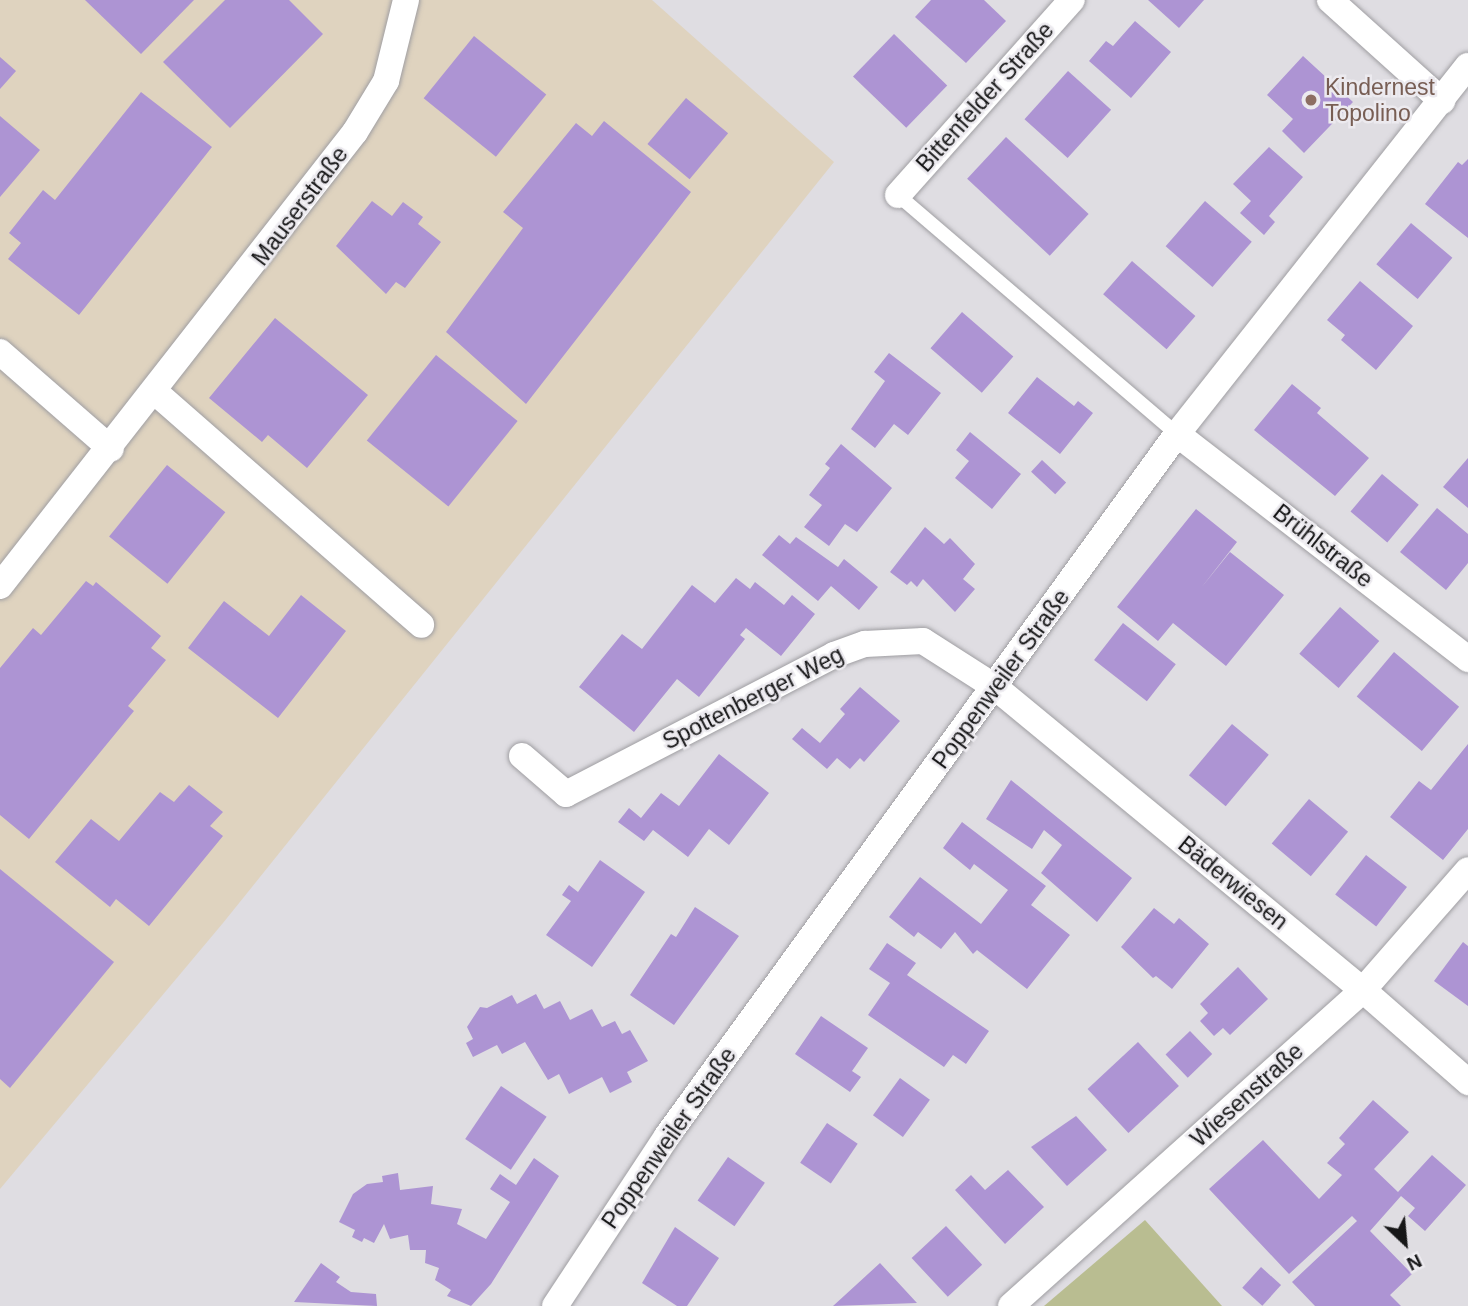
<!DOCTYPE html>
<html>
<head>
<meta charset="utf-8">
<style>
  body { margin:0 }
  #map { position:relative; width:1468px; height:1306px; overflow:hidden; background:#dfdde2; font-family:Arial,sans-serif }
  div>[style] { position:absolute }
  .industrial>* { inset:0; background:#dfd3bf }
  .green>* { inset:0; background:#b9bd91 }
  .building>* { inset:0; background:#ad94d3; transform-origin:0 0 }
  .roads { filter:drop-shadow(0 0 2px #9f9ea2) drop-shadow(0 0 2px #9f9ea2) }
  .lane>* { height:14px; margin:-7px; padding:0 7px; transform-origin:7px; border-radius:7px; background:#fff }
  .street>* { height:26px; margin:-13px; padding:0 13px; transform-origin:13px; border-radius:13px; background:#fff }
  .dots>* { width:19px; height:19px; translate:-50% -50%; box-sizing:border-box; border:4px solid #eceaef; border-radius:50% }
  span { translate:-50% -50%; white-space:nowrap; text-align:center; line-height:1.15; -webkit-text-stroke:5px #eceaef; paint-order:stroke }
  .education-label { font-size:23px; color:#785e54 }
  .left { translate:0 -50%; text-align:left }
  .street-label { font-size:23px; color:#171718 }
  .north { position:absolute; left:1370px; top:1208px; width:70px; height:70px; -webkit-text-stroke:5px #eceaef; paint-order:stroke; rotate:154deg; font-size:19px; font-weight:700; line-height:28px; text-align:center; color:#171718 }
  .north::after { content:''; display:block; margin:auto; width:24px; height:32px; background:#171718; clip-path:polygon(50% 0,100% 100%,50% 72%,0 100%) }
</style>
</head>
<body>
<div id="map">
  <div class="industrial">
    <i style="clip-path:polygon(0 0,652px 0,834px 162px,223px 923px,0 1189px)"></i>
  </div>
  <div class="green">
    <i style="clip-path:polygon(1145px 1220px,1222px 1306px,1044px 1306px)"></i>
  </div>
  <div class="building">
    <i style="clip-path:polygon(85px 0,194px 0,141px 54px)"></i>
    <i style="clip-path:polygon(225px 0,289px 0,323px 34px,230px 128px,163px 62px)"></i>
    <i style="clip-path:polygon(931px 0,984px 0,1006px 21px,966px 63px,915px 17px)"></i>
    <i style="clip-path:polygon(1148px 0,1204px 0,1179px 28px)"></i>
    <i style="clip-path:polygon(1135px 21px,1171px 52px,1131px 98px,1089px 61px,1106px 41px,1113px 46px)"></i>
    <i style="left:894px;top:34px;width:74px;height:59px;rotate:44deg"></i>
    <i style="left:474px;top:36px;width:93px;height:80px;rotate:39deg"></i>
    <i style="clip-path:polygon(1303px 56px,1353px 102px,1304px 153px,1282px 131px,1293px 119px,1267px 95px)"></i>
    <i style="clip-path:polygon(0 57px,16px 71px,0 89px)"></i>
    <i style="left:1068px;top:71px;width:58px;height:65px;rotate:42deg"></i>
    <i style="clip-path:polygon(141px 92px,212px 147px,79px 315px,8px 259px,21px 243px,9px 233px,43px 190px,55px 200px)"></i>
    <i style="left:686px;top:98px;width:55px;height:60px;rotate:40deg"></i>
    <i style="clip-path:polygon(0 116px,40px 150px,0 197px)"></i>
    <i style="clip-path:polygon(604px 121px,691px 192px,526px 404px,446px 332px,523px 228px,503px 212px,576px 123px,592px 136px)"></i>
    <i style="left:1006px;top:137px;width:113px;height:57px;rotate:43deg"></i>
    <i style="clip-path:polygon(1269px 147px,1303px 177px,1269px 216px,1275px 222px,1264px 235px,1240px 213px,1251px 201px,1233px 184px)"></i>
    <i style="clip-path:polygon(1468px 159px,1468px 238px,1425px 204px,1458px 162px,1462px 165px)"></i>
    <i style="clip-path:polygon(372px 201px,392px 216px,403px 202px,423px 217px,418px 224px,441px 242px,405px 288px,396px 282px,386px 294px,336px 246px)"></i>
    <i style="left:1205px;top:201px;width:62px;height:60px;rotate:41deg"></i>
    <i style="left:1411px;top:223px;width:54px;height:54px;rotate:40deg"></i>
    <i style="left:1132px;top:261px;width:84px;height:44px;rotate:41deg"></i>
    <i style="clip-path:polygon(1360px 281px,1413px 326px,1376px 370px,1341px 340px,1345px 335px,1327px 320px)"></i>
    <i style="left:962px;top:312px;width:68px;height:48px;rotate:41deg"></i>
    <i style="clip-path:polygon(275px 318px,368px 395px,307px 468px,268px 435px,262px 442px,209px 398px)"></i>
    <i style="clip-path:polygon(889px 353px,941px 393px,908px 435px,894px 424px,875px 448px,851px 429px,885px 381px,874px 372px)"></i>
    <i style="left:436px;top:355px;width:105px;height:110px;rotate:39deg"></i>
    <i style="clip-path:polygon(1037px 377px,1074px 406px,1078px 401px,1093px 413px,1060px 454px,1008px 413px)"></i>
    <i style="clip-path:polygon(1292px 384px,1321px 408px,1317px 413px,1369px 458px,1335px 496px,1254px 430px)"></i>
    <i style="clip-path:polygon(970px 432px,1021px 474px,992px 509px,955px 478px,969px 461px,956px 450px)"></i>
    <i style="clip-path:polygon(841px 444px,892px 488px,857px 532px,845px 524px,829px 546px,804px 527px,822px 505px,809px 495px,830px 468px,825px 464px)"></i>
    <i style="clip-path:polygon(1468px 458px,1468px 508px,1443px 487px)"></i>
    <i style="left:1042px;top:460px;width:33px;height:16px;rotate:43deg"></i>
    <i style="left:167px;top:465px;width:75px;height:92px;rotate:39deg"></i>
    <i style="left:1382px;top:474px;width:48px;height:49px;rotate:40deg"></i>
    <i style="clip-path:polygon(1437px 508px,1468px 534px,1468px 563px,1446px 590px,1400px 552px)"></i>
    <i style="clip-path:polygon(1196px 509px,1237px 542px,1201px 588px,1230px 552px,1284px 595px,1226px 666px,1173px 623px,1158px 641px,1117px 607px)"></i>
    <i style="clip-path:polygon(925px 527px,944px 544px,950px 538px,975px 564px,963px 579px,975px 589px,955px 612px,923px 579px,917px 587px,911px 581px,907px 585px,890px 572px)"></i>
    <i style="clip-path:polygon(779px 535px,790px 544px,796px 537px,838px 567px,844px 559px,878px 587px,859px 610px,831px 586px,818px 601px,762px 555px)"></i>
    <i style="clip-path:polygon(736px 578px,750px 589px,755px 582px,784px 605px,792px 595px,815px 614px,781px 656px,746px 628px,740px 635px,745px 639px,699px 697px,677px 679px,634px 732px,579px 687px,622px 634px,642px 649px,692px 585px,715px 603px)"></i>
    <i style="clip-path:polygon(86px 581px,93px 586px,96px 582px,161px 636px,151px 648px,166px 660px,128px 706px,134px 711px,29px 839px,0 815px,0 668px,33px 628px,41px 635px)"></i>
    <i style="clip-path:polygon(301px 595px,346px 631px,278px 718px,188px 648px,224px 601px,269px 636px)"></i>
    <i style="left:1340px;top:607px;width:52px;height:62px;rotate:41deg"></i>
    <i style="left:1123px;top:623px;width:67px;height:47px;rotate:38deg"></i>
    <i style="left:1394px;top:652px;width:85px;height:58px;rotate:40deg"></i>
    <i style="clip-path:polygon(860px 687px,900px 721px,864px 762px,860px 758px,850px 769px,837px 758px,827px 769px,792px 739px,802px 728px,820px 743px,845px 714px,840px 709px)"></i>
    <i style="left:1232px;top:724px;width:48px;height:67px;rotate:40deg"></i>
    <i style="clip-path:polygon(1468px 744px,1468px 829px,1443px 860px,1390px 817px,1419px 781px,1431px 790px)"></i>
    <i style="clip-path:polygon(719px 754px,769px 793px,729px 845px,709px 829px,688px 857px,653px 830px,644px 841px,618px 822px,629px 808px,641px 818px,661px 793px,679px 806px)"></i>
    <i style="clip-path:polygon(1011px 780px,1132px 878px,1097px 922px,1041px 873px,1062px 845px,1044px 830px,1032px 849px,986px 819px)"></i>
    <i style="clip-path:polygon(189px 785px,223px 812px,210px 826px,223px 836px,149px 926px,116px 899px,110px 907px,55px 862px,91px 819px,119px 841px,160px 792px,174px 802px)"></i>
    <i style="left:1309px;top:799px;width:51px;height:58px;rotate:40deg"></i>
    <i style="clip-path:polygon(962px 822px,1046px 886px,1031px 905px,1070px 935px,1027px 989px,977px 950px,973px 954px,955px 932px,941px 949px,918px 932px,914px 937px,889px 917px,920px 877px,981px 924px,1008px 890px,974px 864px,970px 870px,943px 848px)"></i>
    <i style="left:1366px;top:855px;width:52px;height:50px;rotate:38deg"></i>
    <i style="clip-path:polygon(600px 860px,645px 892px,592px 967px,546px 935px,571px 901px,562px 895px,569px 885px,578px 892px)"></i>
    <i style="clip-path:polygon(0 869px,114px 962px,10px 1088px,0 1079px)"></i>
    <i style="clip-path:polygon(695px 907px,739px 936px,674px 1025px,630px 995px,671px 934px,676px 937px)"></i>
    <i style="clip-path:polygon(1154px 908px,1174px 924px,1179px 918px,1209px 944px,1172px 989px,1156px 976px,1153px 978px,1121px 947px)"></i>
    <i style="clip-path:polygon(1463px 942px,1468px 946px,1468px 1006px,1434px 981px)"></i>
    <i style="clip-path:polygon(887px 943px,916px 963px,907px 975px,989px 1031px,966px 1064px,953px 1055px,944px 1067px,868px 1015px,890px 983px,869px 969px)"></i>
    <i style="clip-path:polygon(1238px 967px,1268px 999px,1230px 1035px,1223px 1028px,1214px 1036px,1200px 1021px,1208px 1013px,1200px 1004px)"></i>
    <i style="clip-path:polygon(536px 994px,544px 1009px,560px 1001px,570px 1020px,592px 1009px,602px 1027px,615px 1021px,622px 1034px,630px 1030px,648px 1061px,627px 1072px,632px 1082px,610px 1093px,602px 1077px,569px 1094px,559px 1074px,548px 1080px,525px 1042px,502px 1054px,497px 1045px,473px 1057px,466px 1043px,473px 1039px,467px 1027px,480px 1007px,487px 1008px,512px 995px,517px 1004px)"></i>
    <i style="clip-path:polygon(821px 1016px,868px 1048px,852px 1071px,861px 1077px,850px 1092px,795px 1054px)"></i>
    <i style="left:1190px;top:1031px;width:32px;height:34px;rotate:46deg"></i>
    <i style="left:1138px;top:1042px;width:60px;height:69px;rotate:47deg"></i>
    <i style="left:900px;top:1078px;width:37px;height:46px;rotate:36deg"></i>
    <i style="left:501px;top:1086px;width:55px;height:64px;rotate:34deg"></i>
    <i style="clip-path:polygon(1373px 1100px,1409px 1132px,1374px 1169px,1398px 1192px,1432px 1155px,1466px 1185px,1425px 1231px,1408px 1216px,1415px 1208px,1401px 1196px,1370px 1231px,1412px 1274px,1390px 1295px,1401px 1306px,1315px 1306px,1292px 1282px,1357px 1221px,1352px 1216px,1289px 1274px,1209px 1189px,1263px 1140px,1319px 1199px,1342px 1175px,1327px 1163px,1345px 1144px,1339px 1138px)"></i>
    <i style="clip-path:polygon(1076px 1116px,1107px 1150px,1067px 1186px,1031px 1147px)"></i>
    <i style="left:827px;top:1123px;width:37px;height:48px;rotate:34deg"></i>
    <i style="left:728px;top:1157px;width:45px;height:53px;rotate:35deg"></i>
    <i style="clip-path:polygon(534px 1158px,559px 1176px,491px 1284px,471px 1306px,447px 1296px,451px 1290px,435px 1280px,439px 1268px,425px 1263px,426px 1250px,410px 1250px,408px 1235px,390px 1239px,384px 1224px,374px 1243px,364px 1238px,362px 1242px,352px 1237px,355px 1230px,339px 1222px,353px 1194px,367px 1184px,383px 1182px,382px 1176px,398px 1173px,400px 1190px,433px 1186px,431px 1204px,462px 1209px,457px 1224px,486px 1239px,510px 1202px,490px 1189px,500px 1174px,516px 1185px)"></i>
    <i style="clip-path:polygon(1008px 1170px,1044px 1207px,1005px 1244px,955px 1190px,971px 1175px,985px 1190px)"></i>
    <i style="left:946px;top:1226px;width:53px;height:47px;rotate:47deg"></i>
    <i style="clip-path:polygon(675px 1227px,719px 1258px,687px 1306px,677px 1306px,642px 1283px)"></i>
    <i style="clip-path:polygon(321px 1263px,340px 1277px,336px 1282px,351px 1292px,376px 1294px,377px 1306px,294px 1302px)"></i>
    <i style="clip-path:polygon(880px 1263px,917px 1303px,833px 1306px,856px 1285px)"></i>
    <i style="left:1261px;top:1267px;width:27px;height:28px;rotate:42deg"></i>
  </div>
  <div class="roads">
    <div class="lane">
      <i style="left:898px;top:195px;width:367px;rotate:40.6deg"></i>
    </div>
    <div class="street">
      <i style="left:1330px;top:0;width:151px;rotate:42deg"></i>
      <i style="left:898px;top:195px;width:261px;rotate:-48.3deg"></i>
      <i style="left:0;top:352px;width:147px;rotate:41.1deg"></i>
      <i style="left:154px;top:391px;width:355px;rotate:41.2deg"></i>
      <i style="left:1177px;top:434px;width:368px;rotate:37.7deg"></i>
      <i style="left:0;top:586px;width:576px;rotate:-51.98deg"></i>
      <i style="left:355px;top:132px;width:60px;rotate:-58.7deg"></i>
      <i style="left:386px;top:81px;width:83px;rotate:-76.1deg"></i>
      <i style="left:522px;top:756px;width:58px;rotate:40.8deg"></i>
      <i style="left:566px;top:794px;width:302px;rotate:-27.4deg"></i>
      <i style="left:834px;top:655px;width:33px;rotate:-20deg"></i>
      <i style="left:865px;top:644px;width:58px;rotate:-3deg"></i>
      <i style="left:923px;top:641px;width:85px;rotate:32.6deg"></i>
      <i style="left:995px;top:687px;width:477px;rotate:39.5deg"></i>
      <i style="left:1363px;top:990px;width:140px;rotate:41.2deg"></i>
      <i style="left:555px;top:1306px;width:204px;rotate:-56.6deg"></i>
      <i style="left:667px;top:1136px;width:868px;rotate:-54deg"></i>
      <i style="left:1177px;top:434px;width:469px;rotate:-51.7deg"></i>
      <i style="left:1011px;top:1306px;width:473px;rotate:-41.9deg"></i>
      <i style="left:1363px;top:990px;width:159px;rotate:-48.8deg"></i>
    </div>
  </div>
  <div class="dots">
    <i style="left:1311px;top:100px;background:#8d6e63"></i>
  </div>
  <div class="education-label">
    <span class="left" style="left:1325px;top:100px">Kindernest<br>Topolino</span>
  </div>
  <div class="street-label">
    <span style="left:985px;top:97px;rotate:-48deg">Bittenfelder Straße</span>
    <span style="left:300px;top:206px;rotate:-53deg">Mauserstraße</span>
    <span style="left:1323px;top:546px;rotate:38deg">Brühlstraße</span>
    <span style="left:1001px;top:679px;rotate:-54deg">Poppenweiler Straße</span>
    <span style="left:753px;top:698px;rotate:-27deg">Spottenberger Weg</span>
    <span style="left:1233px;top:883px;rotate:39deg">Bäderwiesen</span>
    <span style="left:1247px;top:1095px;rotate:-42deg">Wiesenstraße</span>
    <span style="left:669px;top:1138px;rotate:-55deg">Poppenweiler Straße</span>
  </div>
  <div class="north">N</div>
</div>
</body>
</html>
